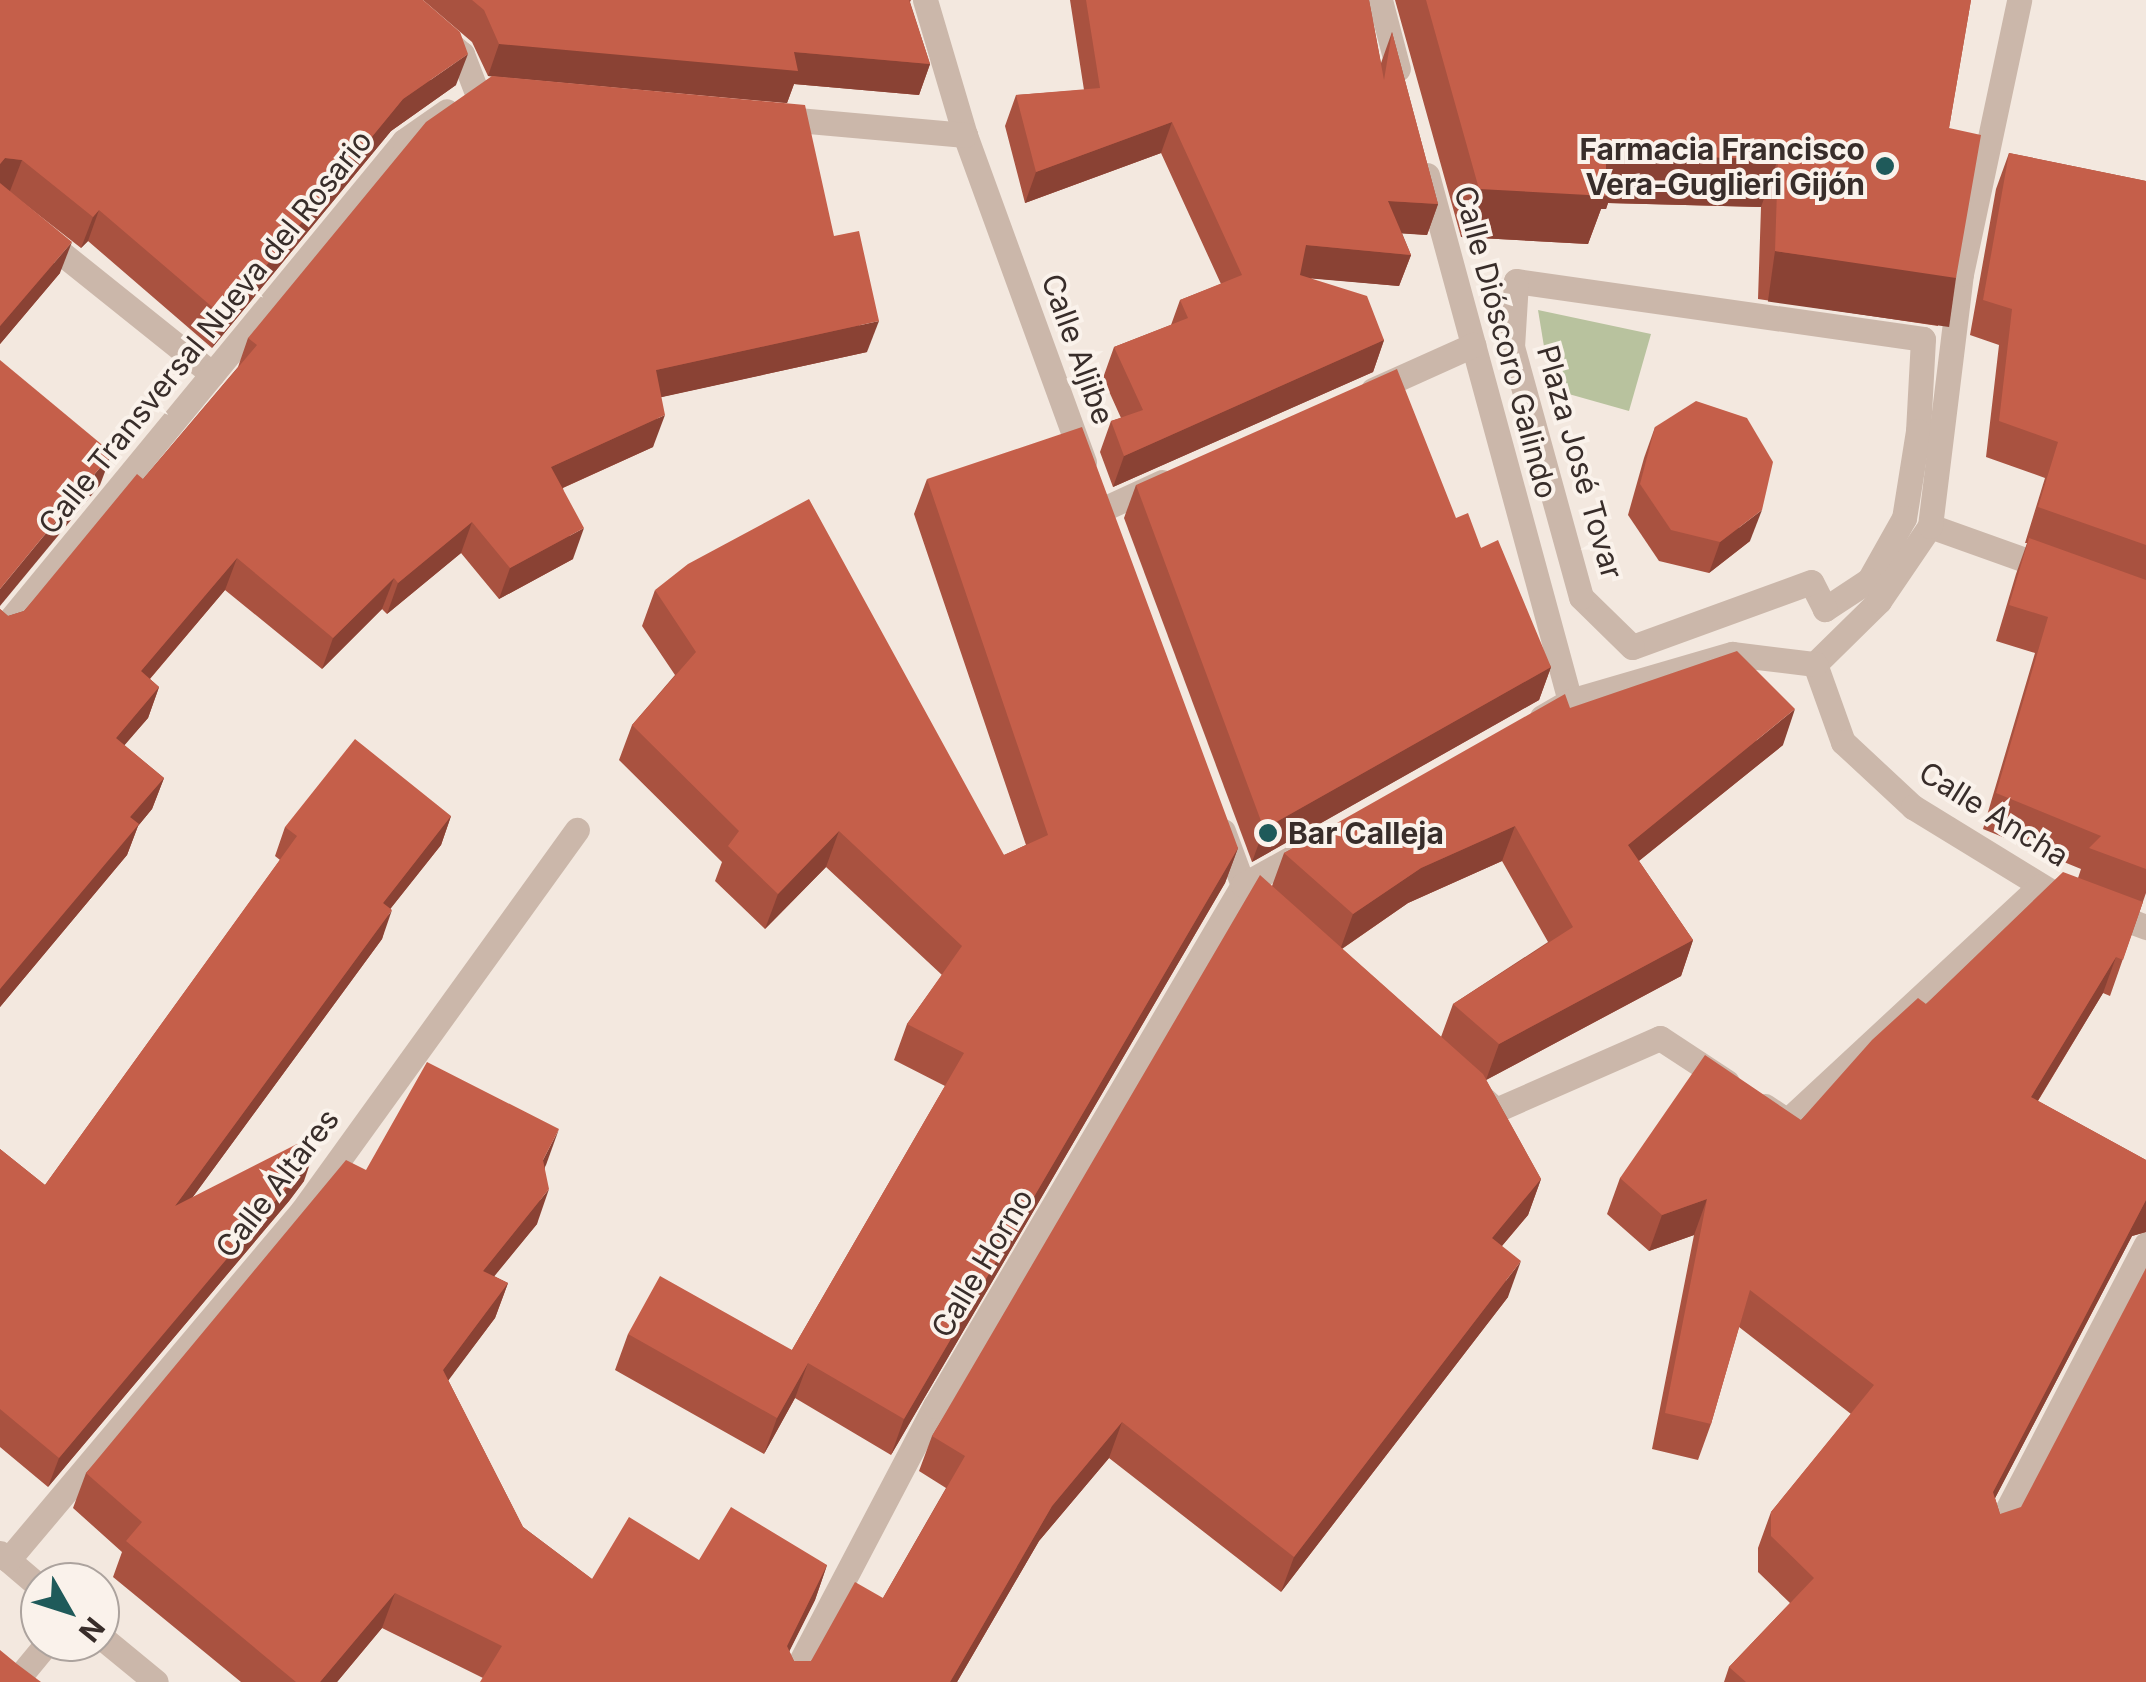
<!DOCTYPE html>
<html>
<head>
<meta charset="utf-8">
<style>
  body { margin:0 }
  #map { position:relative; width:2146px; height:1682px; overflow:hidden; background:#f3e8df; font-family:Inter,sans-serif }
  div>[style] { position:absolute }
  .green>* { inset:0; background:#b8c29e }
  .minor>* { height:25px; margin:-12.5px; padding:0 12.5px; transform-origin:12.5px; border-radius:12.5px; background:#cbb7aa }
  .wall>* { inset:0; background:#a95240 }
  .shaded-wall>* { inset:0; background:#8a4234; transform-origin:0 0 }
  .building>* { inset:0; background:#c55f4a }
  .dots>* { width:28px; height:28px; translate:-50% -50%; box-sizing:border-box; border:5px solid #faf2eb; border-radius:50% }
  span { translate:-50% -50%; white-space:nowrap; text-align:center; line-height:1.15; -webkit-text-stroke:8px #faf2eb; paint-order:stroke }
  .poi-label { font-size:30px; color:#382d2a; font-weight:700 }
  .right { translate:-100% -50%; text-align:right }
  .left { translate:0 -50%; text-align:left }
  .street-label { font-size:30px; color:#382d2a }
  .north { position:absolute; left:20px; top:1562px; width:100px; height:100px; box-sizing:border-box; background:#faf2eb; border:2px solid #aca39e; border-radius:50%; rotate:129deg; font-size:28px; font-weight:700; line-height:40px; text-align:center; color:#382d2a }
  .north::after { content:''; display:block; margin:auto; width:35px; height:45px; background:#1f5a5a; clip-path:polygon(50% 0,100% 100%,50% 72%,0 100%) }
</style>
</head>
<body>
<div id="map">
  <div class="green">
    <i style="clip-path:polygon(1538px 310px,1651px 334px,1629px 411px,1551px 389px)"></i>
  </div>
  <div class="minor">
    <i style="left:398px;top:0;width:84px;rotate:40.2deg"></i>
    <i style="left:462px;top:54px;width:40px;rotate:69deg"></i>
    <i style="left:925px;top:0;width:141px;rotate:73.5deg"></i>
    <i style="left:965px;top:135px;width:348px;rotate:70deg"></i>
    <i style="left:1380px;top:0;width:71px;rotate:75.4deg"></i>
    <i style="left:775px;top:118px;width:191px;rotate:5.1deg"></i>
    <i style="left:1427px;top:175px;width:545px;rotate:74.79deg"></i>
    <i style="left:0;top:204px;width:272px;rotate:38.7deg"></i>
    <i style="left:1516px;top:281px;width:411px;rotate:8.1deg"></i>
    <i style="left:1923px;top:339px;width:92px;rotate:93.1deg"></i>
    <i style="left:1918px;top:431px;width:88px;rotate:99.1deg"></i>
    <i style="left:1904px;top:518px;width:71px;rotate:119.4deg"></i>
    <i style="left:1869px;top:580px;width:53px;rotate:146.6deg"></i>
    <i style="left:1825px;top:609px;width:30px;rotate:-117deg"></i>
    <i style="left:1811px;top:582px;width:190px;rotate:160deg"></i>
    <i style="left:1632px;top:647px;width:71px;rotate:-135.6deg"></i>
    <i style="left:1581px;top:597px;width:259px;rotate:-105.4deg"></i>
    <i style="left:1512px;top:347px;width:66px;rotate:-86.5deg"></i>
    <i style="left:1373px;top:390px;width:110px;rotate:-24.2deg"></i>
    <i style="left:1101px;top:510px;width:67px;rotate:-24.7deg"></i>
    <i style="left:1930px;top:526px;width:131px;rotate:19.7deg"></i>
    <i style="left:0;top:632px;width:636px;rotate:-50.55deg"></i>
    <i style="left:404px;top:141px;width:52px;rotate:-34.9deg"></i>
    <i style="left:1815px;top:664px;width:90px;rotate:-44.5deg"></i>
    <i style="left:1879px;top:601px;width:91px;rotate:-55.8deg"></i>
    <i style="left:1930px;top:526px;width:254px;rotate:-83deg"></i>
    <i style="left:1961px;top:274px;width:280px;rotate:-78deg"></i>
    <i style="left:1815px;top:664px;width:83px;rotate:70.3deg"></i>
    <i style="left:1843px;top:742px;width:96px;rotate:42.9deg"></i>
    <i style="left:1913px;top:807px;width:161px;rotate:31.5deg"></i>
    <i style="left:1542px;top:717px;width:32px;rotate:-30deg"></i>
    <i style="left:1570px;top:701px;width:169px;rotate:-16.2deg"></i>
    <i style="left:1732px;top:654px;width:84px;rotate:6.9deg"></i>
    <i style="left:1223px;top:831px;width:58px;rotate:69.7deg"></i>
    <i style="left:1243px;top:885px;width:43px;rotate:41.2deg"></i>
    <i style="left:2106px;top:912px;width:43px;rotate:20.6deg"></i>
    <i style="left:1477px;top:1093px;width:25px;rotate:42deg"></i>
    <i style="left:1496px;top:1110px;width:179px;rotate:-23.7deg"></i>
    <i style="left:1660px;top:1038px;width:80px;rotate:33.3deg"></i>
    <i style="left:1765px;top:1106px;width:27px;rotate:34deg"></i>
    <i style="left:1787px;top:1121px;width:344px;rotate:-42.9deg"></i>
    <i style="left:1994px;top:1535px;width:328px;rotate:-62.4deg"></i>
    <i style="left:0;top:1553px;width:52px;rotate:40.4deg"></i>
    <i style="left:8px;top:1560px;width:456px;rotate:-49.9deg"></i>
    <i style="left:302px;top:1211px;width:470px;rotate:-54.2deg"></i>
    <i style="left:100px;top:1636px;width:72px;rotate:39.4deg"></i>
    <i style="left:15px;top:1682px;width:52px;rotate:-50.5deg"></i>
    <i style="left:790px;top:1682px;width:312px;rotate:-62.3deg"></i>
    <i style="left:935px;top:1406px;width:605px;rotate:-59.41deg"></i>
    <i style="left:1243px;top:885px;width:72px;rotate:-29.1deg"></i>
  </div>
  <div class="wall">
    <i style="clip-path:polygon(0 0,456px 85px,391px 131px,212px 348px,88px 241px,81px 248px,8px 191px,60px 273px,0 344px)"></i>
    <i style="clip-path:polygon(423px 0,911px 0,910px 2px,930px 64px,919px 95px,794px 84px,787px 103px,488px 76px,472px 42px)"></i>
    <i style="clip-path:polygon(1070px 0,1369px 0,1381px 63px,1392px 32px,1438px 204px,1427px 235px,1402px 233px,1411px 255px,1399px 286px,1311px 278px,1384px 340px,1373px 372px,1113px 487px,1100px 452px,1111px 421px,1121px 418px,1103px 378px,1114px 347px,1171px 325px,1180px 300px,1221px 284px,1161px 153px,1025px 203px,1005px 126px,1016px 95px,1084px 90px)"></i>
    <i style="clip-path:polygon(1395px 0,1971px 0,1949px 128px,1938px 326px,1758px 299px,1761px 207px,1608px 203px,1606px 209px,1601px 209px,1588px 244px,1461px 237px)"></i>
    <i style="clip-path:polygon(2009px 153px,2146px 181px,2146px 893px,2110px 996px,2103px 993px,2038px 1101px,2146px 1160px,2146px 1232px,2132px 1236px,1995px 1498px,2000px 1514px,2146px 1682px,1724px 1682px,1729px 1667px,1790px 1603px,1758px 1572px,1758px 1548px,1771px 1512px,1851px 1414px,1739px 1327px,1711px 1424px,1698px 1460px,1652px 1449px,1694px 1235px,1649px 1251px,1607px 1214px,1620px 1178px,1801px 1120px,1926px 1004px,2078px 878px,2081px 869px,1983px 829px,2035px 653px,1996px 641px,2016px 574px,2027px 543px,2025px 543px,2045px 478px,1986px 457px,1999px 345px,1970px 335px,1996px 189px)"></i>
    <i style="clip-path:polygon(834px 236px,867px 352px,661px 397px,653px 447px,563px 488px,573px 559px,499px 599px,461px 553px,387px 614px,382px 609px,322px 669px,225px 590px,150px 679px,159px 687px,148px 718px,124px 745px,164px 778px,152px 809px,138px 826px,127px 855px,0 1007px,0 609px,8px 616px,24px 611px,143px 479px,238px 367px,248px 338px)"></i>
    <i style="clip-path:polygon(1655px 427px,1750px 541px,1709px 573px,1659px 561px,1628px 515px,1644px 458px)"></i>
    <i style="clip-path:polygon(927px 479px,1238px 848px,1225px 883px,891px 1455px,795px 1398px,764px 1454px,615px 1370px,628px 1334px,792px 1350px,945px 1086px,894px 1060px,907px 1024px,942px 975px,826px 867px,765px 929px,715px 881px,722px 862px,619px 760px,632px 725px,675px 675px,642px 626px,655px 590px,1004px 855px,1026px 845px,914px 514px)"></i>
    <i style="clip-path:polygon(1136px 485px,1456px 518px,1481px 548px,1551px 667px,1539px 700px,1252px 862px,1124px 518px)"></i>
    <i style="clip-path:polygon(evenodd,1570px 708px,1783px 745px,1639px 861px,1693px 940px,1681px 976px,1486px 1080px,1541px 1179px,1528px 1215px,1502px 1246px,1508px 1297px,1281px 1592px,1109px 1458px,1039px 1541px,957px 1682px,483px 1678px,382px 1628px,337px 1682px,241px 1682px,113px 1577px,122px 1552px,73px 1508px,86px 1473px,366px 1170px,545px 1167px,537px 1224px,494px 1276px,508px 1283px,495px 1318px,448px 1380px,523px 1527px,592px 1579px,699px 1560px,827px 1565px,815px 1600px,789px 1651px,794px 1661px,811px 1661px,883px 1598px,946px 1488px,919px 1471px,932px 1436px,1272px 886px,1284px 853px,1570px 708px,1502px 861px,1548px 942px,1453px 1004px,1441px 1037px,1342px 949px,1408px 903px,1502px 861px)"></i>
    <i style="clip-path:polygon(451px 816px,441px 845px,390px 909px,382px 939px,192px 1198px,304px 1181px,289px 1201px,48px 1487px,0 1447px,0 1149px,45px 1185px,280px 860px,275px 856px,285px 827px)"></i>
  </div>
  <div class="shaded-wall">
    <i style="clip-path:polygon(499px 44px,794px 52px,930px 64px,919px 95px,794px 84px,787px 103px,488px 76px)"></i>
    <i style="clip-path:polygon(468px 54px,456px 85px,391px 131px,212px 348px,224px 317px,403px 99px)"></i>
    <i style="clip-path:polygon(1172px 122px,1161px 153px,1025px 203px,1036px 172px)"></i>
    <i style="clip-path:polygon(1624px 155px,1778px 159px,1761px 207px,1608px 203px,1606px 209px,1601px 209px,1588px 244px,1461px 237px,1479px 189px)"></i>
    <i style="clip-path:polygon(5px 158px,22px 160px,10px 191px,0 190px,0 164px)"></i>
    <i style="clip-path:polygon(1388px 201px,1438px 204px,1427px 235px,1377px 232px)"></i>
    <i style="clip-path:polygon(99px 210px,88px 241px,81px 248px,93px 217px)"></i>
    <i style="clip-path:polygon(72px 242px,60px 273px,0 344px,0 326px)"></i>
    <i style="clip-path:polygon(1306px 245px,1411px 255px,1399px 286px,1294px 277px)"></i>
    <i style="left:1775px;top:251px;width:183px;height:51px;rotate:8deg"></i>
    <i style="clip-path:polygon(879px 321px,867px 352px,644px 401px,656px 370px)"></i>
    <i style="clip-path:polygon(1384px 340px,1373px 372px,1113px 487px,1124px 456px)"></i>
    <i style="clip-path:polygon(665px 415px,653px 447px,540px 498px,551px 467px)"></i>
    <i style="clip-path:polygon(112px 453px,100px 485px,0 606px,0 589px)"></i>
    <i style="clip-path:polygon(1762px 510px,1750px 541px,1709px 573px,1720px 542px)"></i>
    <i style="clip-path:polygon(472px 522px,461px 553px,387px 614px,398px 583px)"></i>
    <i style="clip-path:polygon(584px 528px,573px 559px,499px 599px,510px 568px)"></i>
    <i style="clip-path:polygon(237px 558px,225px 590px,130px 702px,141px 671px)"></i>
    <i style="clip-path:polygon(394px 578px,382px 609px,322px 669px,333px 638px)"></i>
    <i style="clip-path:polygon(1551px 667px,1539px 700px,1252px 862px,1264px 829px)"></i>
    <i style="clip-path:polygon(159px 687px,148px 718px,104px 769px,116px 738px)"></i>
    <i style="clip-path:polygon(1795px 709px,1783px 745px,1615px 880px,1628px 845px)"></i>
    <i style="clip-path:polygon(164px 778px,152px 809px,138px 826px,127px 855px,0 1007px,0 989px,130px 817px)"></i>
    <i style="clip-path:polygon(451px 816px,441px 845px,372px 932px,383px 903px)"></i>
    <i style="clip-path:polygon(1515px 826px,1502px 861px,1408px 903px,1340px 950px,1353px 914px,1421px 868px)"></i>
    <i style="clip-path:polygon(839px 831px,826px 867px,765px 929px,778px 894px)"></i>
    <i style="clip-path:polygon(1238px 848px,1225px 883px,891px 1455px,904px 1419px)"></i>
    <i style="clip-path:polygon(392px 910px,382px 939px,165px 1235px,175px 1206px)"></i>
    <i style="clip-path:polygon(1693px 940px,1681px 976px,1486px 1080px,1499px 1044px)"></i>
    <i style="clip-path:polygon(2116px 957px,2103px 993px,2018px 1133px,2031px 1097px)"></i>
    <i style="clip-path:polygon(559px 1129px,546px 1165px,530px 1196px,543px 1160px)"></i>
    <i style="clip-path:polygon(314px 1152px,304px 1181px,289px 1201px,48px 1487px,59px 1458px)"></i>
    <i style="clip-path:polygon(1541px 1179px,1528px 1215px,1479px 1273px,1492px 1238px)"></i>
    <i style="clip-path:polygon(549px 1189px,537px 1224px,470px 1306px,483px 1271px)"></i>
    <i style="clip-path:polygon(1707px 1199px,1694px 1235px,1649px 1251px,1662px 1215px)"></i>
    <i style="clip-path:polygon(2146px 1200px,2146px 1232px,2132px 1236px,1980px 1527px,1993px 1492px)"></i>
    <i style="clip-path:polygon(1521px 1261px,1508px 1297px,1281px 1592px,1294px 1557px)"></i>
    <i style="clip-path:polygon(508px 1283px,495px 1318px,430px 1405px,443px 1370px)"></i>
    <i style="clip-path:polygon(808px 1363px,795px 1398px,764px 1454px,777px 1418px)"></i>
    <i style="clip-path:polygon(1122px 1422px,1109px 1458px,1039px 1541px,957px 1682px,950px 1682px,1052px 1506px)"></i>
    <i style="clip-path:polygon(827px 1565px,815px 1600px,774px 1682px,787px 1646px)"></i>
    <i style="clip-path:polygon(395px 1593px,382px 1628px,337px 1682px,320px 1682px)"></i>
  </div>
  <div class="building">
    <i style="clip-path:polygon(0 0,423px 0,460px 32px,468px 54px,403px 99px,224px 317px,99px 210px,93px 217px,22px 160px,5px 158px,0 164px)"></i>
    <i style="clip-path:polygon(472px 0,909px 0,930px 64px,794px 52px,798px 71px,499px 44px,484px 10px)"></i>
    <i style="clip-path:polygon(1086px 0,1369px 0,1384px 80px,1392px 32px,1438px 204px,1388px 201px,1411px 255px,1306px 245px,1300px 275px,1367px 296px,1384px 340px,1124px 456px,1111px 421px,1143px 410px,1114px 347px,1188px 318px,1180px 300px,1242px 275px,1172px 122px,1036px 172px,1016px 95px,1100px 88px)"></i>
    <i style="clip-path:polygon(1426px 0,1971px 0,1949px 128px,1981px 135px,1956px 278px,1775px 251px,1778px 159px,1624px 155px,1624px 161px,1606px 160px,1606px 196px,1479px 189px)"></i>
    <i style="clip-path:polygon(492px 76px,805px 105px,834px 236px,859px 231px,879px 321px,656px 370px,665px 415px,551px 467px,584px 528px,510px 568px,472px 522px,398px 583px,394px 578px,333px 638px,237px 558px,141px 671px,159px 687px,116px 738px,164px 778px,130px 817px,139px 824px,0 989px,0 609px,8px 616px,24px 611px,137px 474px,143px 479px,257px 345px,248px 338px,426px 122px)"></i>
    <i style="clip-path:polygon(2009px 153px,2146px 181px,2146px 545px,2038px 507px,2058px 442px,1999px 421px,2012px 309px,1983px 300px)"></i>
    <i style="clip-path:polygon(0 183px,72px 242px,0 326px)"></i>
    <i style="clip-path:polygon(0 360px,112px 453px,0 589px)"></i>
    <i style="clip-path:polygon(1397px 369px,1456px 518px,1468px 513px,1481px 548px,1498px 540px,1551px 667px,1264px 829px,1136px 485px)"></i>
    <i style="clip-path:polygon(1696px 401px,1747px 418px,1773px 462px,1762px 510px,1720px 542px,1671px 530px,1640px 484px,1655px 427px)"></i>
    <i style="clip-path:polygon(1082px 427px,1238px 848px,904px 1419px,808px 1363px,777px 1418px,628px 1334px,660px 1276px,792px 1350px,964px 1053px,907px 1024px,962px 946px,839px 831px,778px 894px,728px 846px,739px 831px,632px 725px,696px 652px,655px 590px,688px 564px,809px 499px,1004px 855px,1048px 835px,927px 479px)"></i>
    <i style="clip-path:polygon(2029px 538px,2146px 580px,2146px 869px,2089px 848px,2101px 836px,1996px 793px,2048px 617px,2009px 605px)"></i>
    <i style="clip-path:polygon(1737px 651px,1795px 709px,1628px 845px,1693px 940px,1499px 1044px,1453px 1004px,1573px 927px,1515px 826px,1421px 868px,1353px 914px,1284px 853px,1565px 694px,1570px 708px)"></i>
    <i style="clip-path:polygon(355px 739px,451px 816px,383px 903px,392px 910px,175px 1206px,297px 1144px,314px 1152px,300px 1172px,59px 1458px,0 1409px,0 1149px,45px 1185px,297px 836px,285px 827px)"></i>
    <i style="clip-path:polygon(2063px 872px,2143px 902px,2123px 960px,2116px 957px,2031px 1097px,2146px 1160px,2146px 1200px,1993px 1492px,2000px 1514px,2021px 1507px,2146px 1268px,2146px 1682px,1746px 1682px,1729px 1667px,1814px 1578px,1771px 1536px,1771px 1512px,1874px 1385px,1750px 1290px,1711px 1424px,1665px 1413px,1707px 1199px,1662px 1215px,1620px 1178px,1705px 1055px,1801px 1120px,1872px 1040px,1918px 998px,1926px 1004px)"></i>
    <i style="clip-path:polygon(1260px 875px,1483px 1074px,1541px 1179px,1492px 1238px,1521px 1261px,1294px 1557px,1122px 1422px,1052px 1506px,950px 1682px,480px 1682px,502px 1646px,395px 1593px,320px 1682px,296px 1682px,126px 1541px,142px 1522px,86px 1473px,346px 1160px,366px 1170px,427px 1062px,559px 1129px,543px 1160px,549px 1189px,483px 1271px,508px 1283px,443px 1370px,523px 1527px,592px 1579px,629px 1517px,699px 1560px,731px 1507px,827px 1565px,787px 1646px,794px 1661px,811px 1661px,855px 1582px,883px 1598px,965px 1456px,932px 1436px)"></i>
    <i style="clip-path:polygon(0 1650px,17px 1664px,41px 1682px,0 1682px)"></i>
  </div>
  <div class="dots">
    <i style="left:1885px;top:166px;background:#1f5a5a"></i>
    <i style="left:1268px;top:833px;background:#1f5a5a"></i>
  </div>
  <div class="poi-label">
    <span class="right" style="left:1865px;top:166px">Farmacia Francisco<br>Vera-Guglieri Gijón</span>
    <span class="left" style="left:1288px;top:833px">Bar Calleja</span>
  </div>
  <div class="street-label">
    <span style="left:205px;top:332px;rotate:-51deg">Calle Transversal Nueva del Rosario</span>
    <span style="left:1506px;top:342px;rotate:75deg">Calle Dióscoro Galindo</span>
    <span style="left:1078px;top:349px;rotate:70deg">Calle Aljibe</span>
    <span style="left:1580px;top:462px;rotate:74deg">Plaza José Tovar</span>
    <span style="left:1994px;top:814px;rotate:32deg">Calle Ancha</span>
    <span style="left:277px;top:1183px;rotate:-52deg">Calle Altares</span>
    <span style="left:982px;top:1263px;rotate:-59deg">Calle Horno</span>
  </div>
  <div class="north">N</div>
</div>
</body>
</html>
